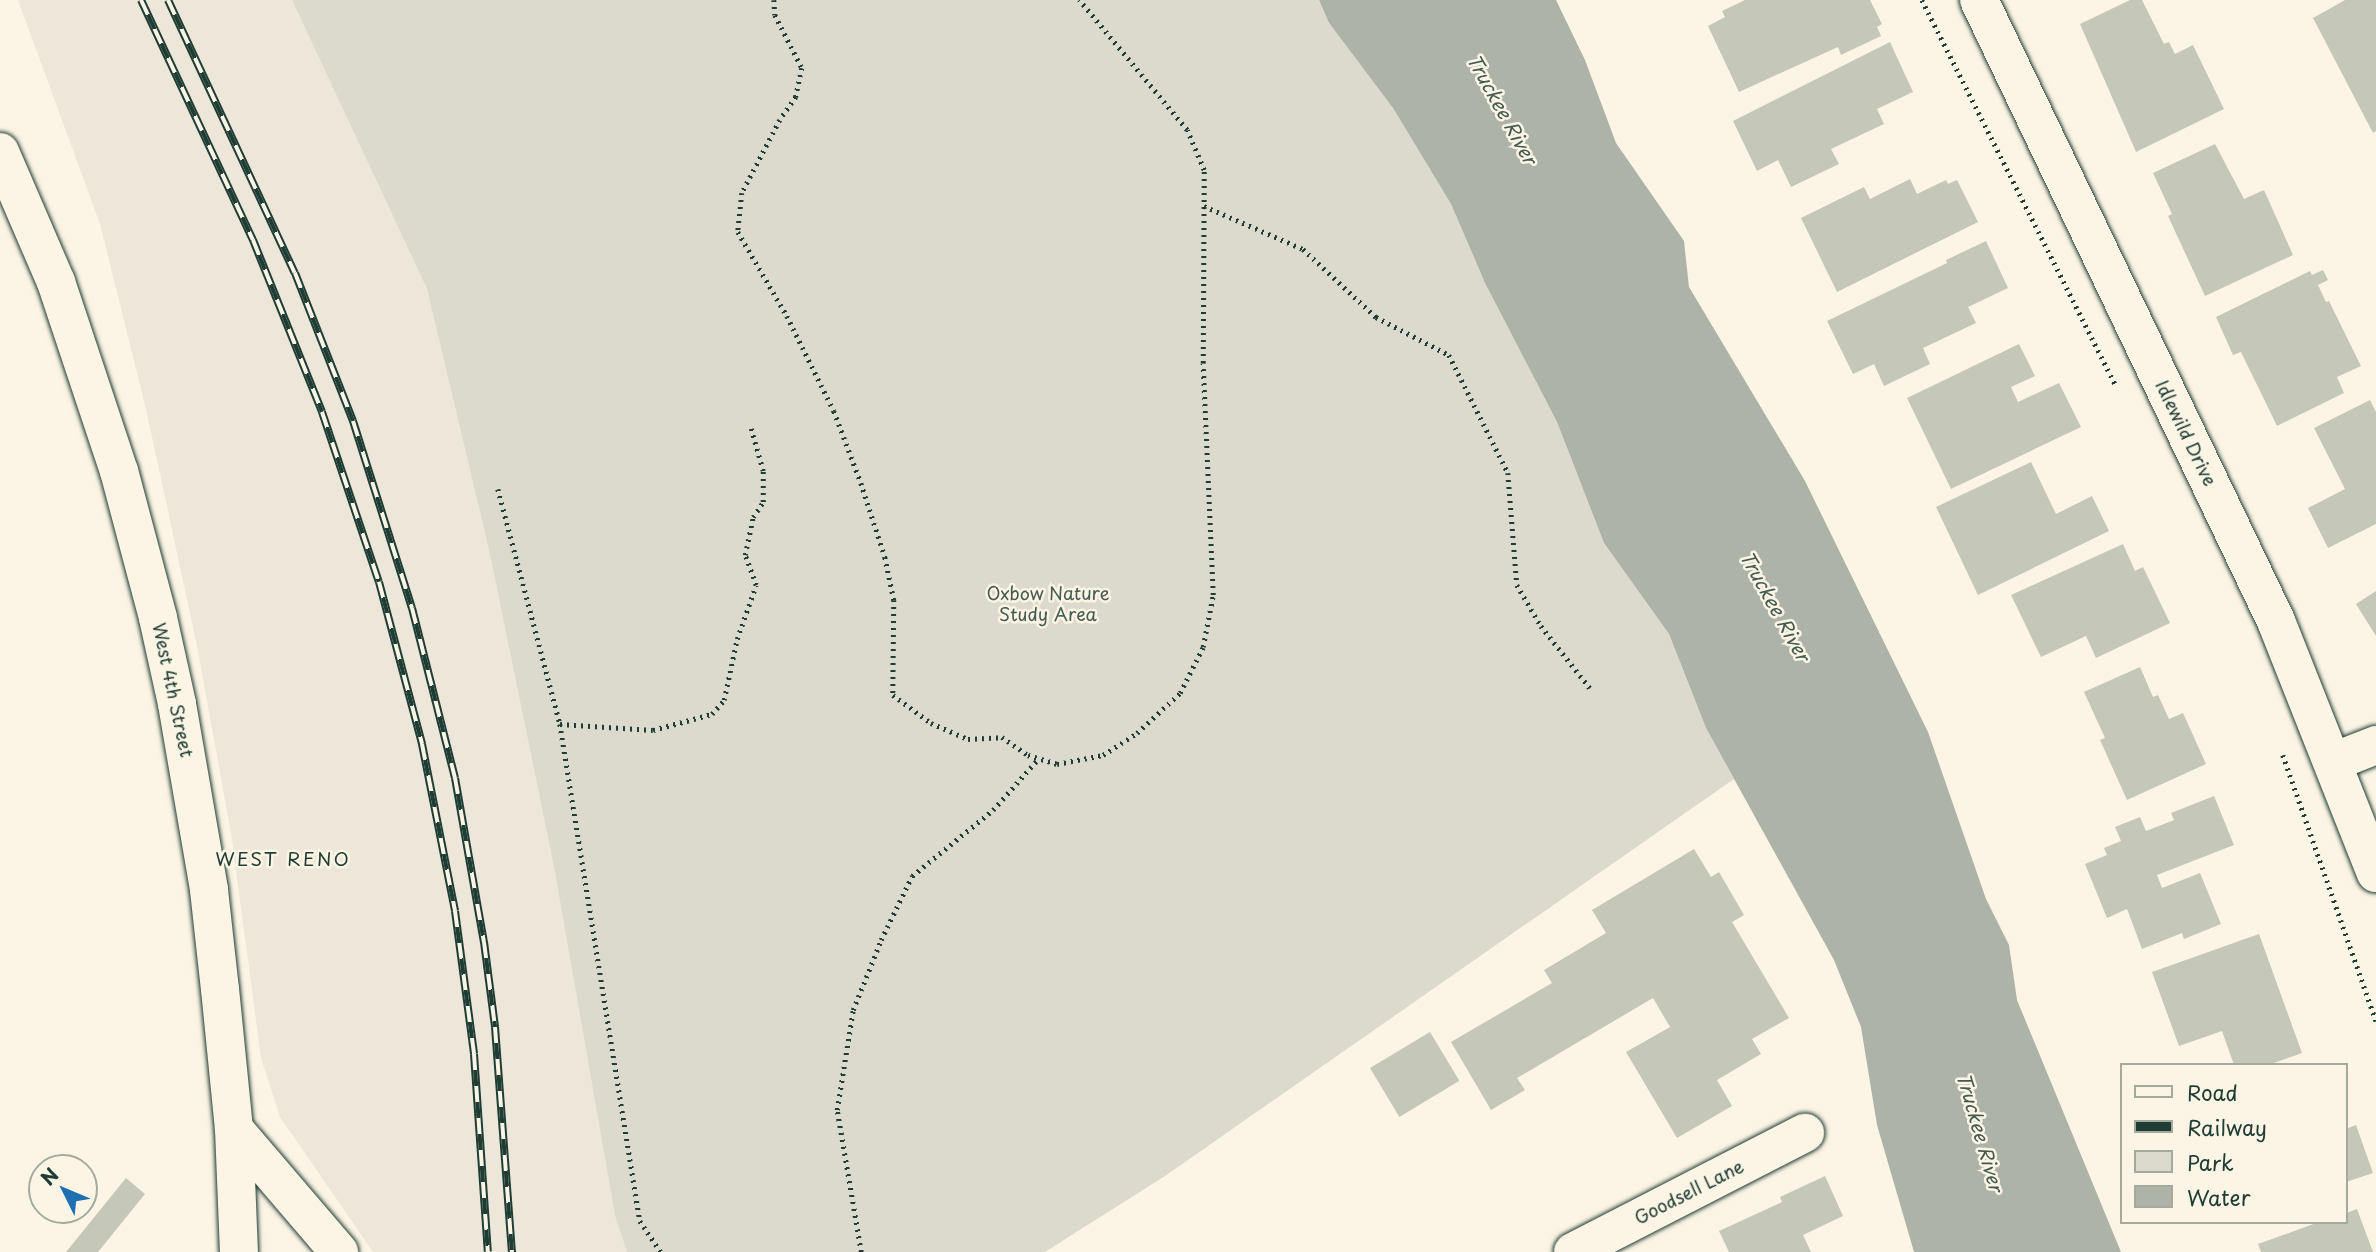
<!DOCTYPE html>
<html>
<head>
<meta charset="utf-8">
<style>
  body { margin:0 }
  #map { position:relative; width:2376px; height:1252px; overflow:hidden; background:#fcf5e5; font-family:"Playpen Sans",sans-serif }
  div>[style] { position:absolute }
  .built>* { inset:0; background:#ece7d8 }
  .green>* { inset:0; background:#dcdacc }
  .water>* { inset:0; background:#aeb3a7 }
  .building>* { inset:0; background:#c5c7b9; transform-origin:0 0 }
  .path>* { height:4.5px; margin-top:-2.25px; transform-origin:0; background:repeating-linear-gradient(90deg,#1f3d34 0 2px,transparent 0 7px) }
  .roads { filter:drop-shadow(0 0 2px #1f3d34) drop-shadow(0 0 2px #1f3d34) }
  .minor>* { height:38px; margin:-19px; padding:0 19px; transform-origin:19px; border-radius:19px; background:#fcf5e5 }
  .major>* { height:38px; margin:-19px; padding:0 19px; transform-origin:19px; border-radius:19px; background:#fcf5e5 }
  .rail>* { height:8px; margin-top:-4px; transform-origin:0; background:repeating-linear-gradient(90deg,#fcf5e5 0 16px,#1f3d34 0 32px); box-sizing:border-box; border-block:2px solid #1f3d34 }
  span { translate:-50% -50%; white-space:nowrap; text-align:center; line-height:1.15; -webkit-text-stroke:5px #fcf5e5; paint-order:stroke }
  .street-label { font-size:18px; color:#1f3d34 }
  .park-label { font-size:18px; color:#455c52 }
  .water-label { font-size:19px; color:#435a51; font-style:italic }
  .neighbourhood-label { font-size:19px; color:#1f3d34; letter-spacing:2px }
  .legend { position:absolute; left:2120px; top:1063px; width:228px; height:161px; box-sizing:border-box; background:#fcf5e5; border:2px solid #a4ab9e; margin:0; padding:9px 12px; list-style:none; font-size:21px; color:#1f3d34 }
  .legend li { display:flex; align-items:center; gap:14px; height:35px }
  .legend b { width:35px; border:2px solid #a4ab9e }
  .north { position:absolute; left:28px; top:1154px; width:70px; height:70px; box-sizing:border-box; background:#fcf5e5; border:2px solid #a4ab9e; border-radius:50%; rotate:313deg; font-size:19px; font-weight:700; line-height:28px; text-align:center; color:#1f3d34 }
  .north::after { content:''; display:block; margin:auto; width:24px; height:32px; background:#1f6fb2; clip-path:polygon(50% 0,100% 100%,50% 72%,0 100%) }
</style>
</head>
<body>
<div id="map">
  <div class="built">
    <i style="clip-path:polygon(18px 0,292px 0,294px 4px,427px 289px,489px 550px,554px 867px,615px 1216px,627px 1252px,373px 1252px,280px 1117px,261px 1058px,231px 833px,197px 646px,146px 409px,100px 224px)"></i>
  </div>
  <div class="green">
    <i style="clip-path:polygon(292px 0,1319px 0,1329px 23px,1393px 108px,1451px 204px,1485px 283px,1557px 422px,1604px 543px,1669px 634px,1706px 728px,1734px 779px,1165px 1176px,1045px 1252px,627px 1252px,615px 1216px,554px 867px,489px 550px,427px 289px)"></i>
  </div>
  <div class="water">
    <i style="clip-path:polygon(1319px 0,1556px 0,1585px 60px,1616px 143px,1684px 241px,1689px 287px,1805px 481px,1928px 732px,1986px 899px,2009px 945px,2017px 1000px,2121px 1252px,1914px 1252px,1877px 1125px,1861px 1027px,1834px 960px,1706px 728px,1669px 634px,1604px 543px,1557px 422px,1485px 283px,1451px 204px,1393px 108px,1329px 23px)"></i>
  </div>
  <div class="building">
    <i style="clip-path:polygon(1745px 0,1870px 0,1882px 24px,1877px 27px,1881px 36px,1841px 55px,1838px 47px,1739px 92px,1708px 26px,1725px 17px,1722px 11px)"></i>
    <i style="clip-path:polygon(2130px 0,2142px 0,2164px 44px,2169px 42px,2175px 54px,2193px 45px,2224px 109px,2136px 152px,2080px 24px)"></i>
    <i style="clip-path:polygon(2345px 0,2376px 0,2376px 131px,2373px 133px,2313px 18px)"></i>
    <i style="clip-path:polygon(1890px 42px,1913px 92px,1877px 109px,1884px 124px,1831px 149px,1839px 164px,1791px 187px,1778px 160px,1757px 171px,1733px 121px)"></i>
    <i style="clip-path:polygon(2215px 144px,2244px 199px,2264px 190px,2293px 255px,2205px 296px,2168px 216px,2172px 214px,2153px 173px)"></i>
    <i style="clip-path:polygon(1910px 179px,1917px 194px,1946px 180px,1948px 184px,1957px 180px,1978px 222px,1837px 292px,1801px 218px,1864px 187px,1870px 199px)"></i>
    <i style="clip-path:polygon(1986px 241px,2008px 288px,1968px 307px,1976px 323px,1923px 348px,1930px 364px,1884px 386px,1874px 364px,1853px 374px,1827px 321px,1947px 263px,1946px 260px)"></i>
    <i style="clip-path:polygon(2323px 270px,2328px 280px,2318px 285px,2326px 302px,2329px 301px,2361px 366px,2337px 377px,2344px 393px,2277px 426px,2241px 352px,2233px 355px,2216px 317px,2310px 271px,2312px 275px)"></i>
    <i style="clip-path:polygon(2019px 344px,2035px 376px,2011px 387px,2018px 402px,2059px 383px,2081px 427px,1951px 489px,1907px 398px)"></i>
    <i style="clip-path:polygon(2370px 400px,2376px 412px,2376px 524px,2328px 548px,2308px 508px,2345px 489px,2314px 428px)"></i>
    <i style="clip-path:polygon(2031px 462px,2056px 514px,2092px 496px,2109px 531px,1978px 595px,1936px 507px)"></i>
    <i style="clip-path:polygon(2123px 544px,2135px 571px,2143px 567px,2170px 623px,2096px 658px,2086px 636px,2041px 657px,2011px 595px)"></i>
    <i style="clip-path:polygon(2376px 591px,2376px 636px,2356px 604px)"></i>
    <i style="clip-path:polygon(2140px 667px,2153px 697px,2158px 695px,2169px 719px,2183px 713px,2206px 764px,2127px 800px,2100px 740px,2105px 738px,2084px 692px)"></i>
    <i style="clip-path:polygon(2214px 796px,2234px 845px,2157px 875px,2162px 888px,2200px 873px,2221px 924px,2184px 939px,2182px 933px,2142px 949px,2127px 909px,2107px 918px,2085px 864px,2107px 855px,2104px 848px,2121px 841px,2115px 827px,2140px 817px,2146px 831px,2174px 820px,2171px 813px)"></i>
    <i style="clip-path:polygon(1694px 849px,1711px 877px,1719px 872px,1744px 915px,1732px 922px,1789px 1018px,1752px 1039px,1761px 1054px,1717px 1080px,1732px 1106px,1677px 1138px,1626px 1052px,1670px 1027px,1653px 998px,1517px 1078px,1525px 1090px,1491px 1110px,1451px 1042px,1552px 983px,1544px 970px,1606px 933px,1592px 910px)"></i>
    <i style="clip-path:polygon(2259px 934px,2302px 1053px,2268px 1065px,2234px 1065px,2222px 1031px,2179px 1046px,2152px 972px)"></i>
    <i style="left:1430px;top:1032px;width:57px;height:70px;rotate:59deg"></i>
    <i style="clip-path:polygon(2356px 1125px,2373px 1173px,2346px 1182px,2346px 1129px)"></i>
    <i style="clip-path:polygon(1825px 1176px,1843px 1216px,1803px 1235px,1811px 1252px,1729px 1252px,1719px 1231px,1782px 1202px,1780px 1197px)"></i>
    <i style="clip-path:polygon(126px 1178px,145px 1194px,98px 1252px,66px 1252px)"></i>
    <i style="clip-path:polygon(2357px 1209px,2373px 1252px,2261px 1252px,2258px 1244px,2319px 1222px,2346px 1222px,2346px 1213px)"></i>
  </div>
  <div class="path">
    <i style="left:774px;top:0;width:15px;rotate:86deg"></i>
    <i style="left:775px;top:15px;width:59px;rotate:63deg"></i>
    <i style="left:802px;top:68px;width:30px;rotate:102deg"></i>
    <i style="left:796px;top:97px;width:28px;rotate:125deg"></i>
    <i style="left:780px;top:120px;width:82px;rotate:117.5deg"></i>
    <i style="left:742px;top:193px;width:39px;rotate:96deg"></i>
    <i style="left:738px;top:232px;width:97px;rotate:59.7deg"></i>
    <i style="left:787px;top:316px;width:106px;rotate:63.7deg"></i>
    <i style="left:834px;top:411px;width:77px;rotate:69.4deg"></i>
    <i style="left:861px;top:483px;width:78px;rotate:72deg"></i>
    <i style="left:885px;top:557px;width:44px;rotate:78.2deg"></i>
    <i style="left:894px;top:600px;width:95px;rotate:90.6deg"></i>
    <i style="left:893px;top:695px;width:47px;rotate:36.4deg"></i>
    <i style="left:931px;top:723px;width:40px;rotate:23.4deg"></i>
    <i style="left:968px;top:739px;width:34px;rotate:-3deg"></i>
    <i style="left:1002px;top:737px;width:32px;rotate:35deg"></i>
    <i style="left:1028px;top:755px;width:30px;rotate:17deg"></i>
    <i style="left:1057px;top:764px;width:47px;rotate:-11.1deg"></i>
    <i style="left:1103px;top:755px;width:40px;rotate:-32.9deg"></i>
    <i style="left:1137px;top:733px;width:59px;rotate:-42.9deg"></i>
    <i style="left:1180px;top:693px;width:51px;rotate:-63.4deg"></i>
    <i style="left:1203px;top:647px;width:53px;rotate:-79.1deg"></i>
    <i style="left:1213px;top:595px;width:232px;rotate:-92.5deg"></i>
    <i style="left:1203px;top:363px;width:193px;rotate:-89.7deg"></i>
    <i style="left:1204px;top:170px;width:43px;rotate:-113deg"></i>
    <i style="left:1187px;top:130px;width:169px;rotate:-129.7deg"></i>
    <i style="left:1922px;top:0;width:430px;rotate:63.3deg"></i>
    <i style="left:1204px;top:206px;width:108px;rotate:23.5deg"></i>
    <i style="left:1303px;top:249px;width:100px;rotate:43deg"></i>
    <i style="left:1376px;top:317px;width:82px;rotate:27.5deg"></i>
    <i style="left:1449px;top:355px;width:132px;rotate:63.4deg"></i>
    <i style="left:1508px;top:473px;width:112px;rotate:85.4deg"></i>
    <i style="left:1517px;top:585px;width:48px;rotate:59.7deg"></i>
    <i style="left:1541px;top:626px;width:79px;rotate:51.7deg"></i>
    <i style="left:498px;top:489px;width:243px;rotate:75.2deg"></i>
    <i style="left:560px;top:724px;width:503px;rotate:80.86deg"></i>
    <i style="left:640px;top:1221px;width:37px;rotate:56deg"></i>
    <i style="left:560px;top:724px;width:93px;rotate:3.7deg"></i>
    <i style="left:653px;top:730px;width:61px;rotate:-15.2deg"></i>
    <i style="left:712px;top:714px;width:18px;rotate:-49deg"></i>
    <i style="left:724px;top:700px;width:62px;rotate:-78deg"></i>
    <i style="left:737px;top:639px;width:57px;rotate:-70.6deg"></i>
    <i style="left:756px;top:585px;width:32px;rotate:-110deg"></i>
    <i style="left:745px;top:555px;width:39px;rotate:-78deg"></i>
    <i style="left:753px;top:517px;width:18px;rotate:-56deg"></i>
    <i style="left:763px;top:502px;width:31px;rotate:-90deg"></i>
    <i style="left:763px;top:471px;width:44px;rotate:-105.9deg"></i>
    <i style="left:2283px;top:755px;width:282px;rotate:70.7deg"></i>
    <i style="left:861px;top:1252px;width:144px;rotate:-99.6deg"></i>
    <i style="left:837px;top:1110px;width:101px;rotate:-80.9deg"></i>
    <i style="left:853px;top:1010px;width:75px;rotate:-68.2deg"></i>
    <i style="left:881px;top:940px;width:71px;rotate:-64.2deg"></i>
    <i style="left:912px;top:876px;width:104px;rotate:-39.2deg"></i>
    <i style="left:993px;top:810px;width:69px;rotate:-48.5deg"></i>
  </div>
  <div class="roads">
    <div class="minor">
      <i style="left:1979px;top:0;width:688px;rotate:64.44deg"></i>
      <i style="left:2276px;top:621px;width:271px;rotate:68.4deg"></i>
      <i style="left:2333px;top:762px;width:46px;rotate:-21.6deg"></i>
      <i style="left:234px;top:1129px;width:162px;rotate:49.5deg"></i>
      <i style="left:1573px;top:1252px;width:261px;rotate:-27.2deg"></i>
    </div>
    <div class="major">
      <i style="left:0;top:152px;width:142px;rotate:66.7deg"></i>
      <i style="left:56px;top:282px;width:199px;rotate:71.6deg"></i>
      <i style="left:119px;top:471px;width:152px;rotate:75.1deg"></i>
      <i style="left:158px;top:618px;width:88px;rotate:77.5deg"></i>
      <i style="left:177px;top:704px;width:189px;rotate:80.2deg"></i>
      <i style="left:209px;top:890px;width:100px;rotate:83.7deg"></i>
      <i style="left:220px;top:989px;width:141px;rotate:84.3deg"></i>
      <i style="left:234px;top:1129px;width:123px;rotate:87.7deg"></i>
    </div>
  </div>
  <div class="rail">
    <i style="left:141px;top:0;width:265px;rotate:65deg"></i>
    <i style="left:253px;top:240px;width:185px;rotate:68.1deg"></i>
    <i style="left:322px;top:412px;width:179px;rotate:71.5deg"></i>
    <i style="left:379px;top:582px;width:168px;rotate:75.1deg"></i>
    <i style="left:422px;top:744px;width:170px;rotate:78.8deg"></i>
    <i style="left:455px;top:911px;width:144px;rotate:82.4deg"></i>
    <i style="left:474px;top:1054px;width:198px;rotate:86deg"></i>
    <i style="left:168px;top:0;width:301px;rotate:65.1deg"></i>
    <i style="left:295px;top:273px;width:159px;rotate:68.6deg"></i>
    <i style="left:353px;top:421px;width:196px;rotate:72.5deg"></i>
    <i style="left:412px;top:608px;width:175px;rotate:75.8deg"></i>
    <i style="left:455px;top:778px;width:167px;rotate:80deg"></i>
    <i style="left:484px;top:942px;width:86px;rotate:82.6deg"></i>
    <i style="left:495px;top:1027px;width:226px;rotate:85.7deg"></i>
  </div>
  <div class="street-label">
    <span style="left:2186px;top:433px;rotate:64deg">Idlewild Drive</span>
    <span style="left:173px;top:690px;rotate:78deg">West 4th Street</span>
    <span style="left:1689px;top:1192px;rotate:-27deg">Goodsell Lane</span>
  </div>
  <div class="park-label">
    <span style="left:1048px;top:604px">Oxbow Nature<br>Study Area</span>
  </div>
  <div class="water-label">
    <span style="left:1502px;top:109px;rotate:61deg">Truckee River</span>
    <span style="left:1775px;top:606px;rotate:61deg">Truckee River</span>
    <span style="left:1980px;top:1132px;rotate:74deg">Truckee River</span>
  </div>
  <div class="neighbourhood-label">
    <span style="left:283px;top:859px">WEST RENO</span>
  </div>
  <ul class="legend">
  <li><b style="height:9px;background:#fcf5e5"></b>Road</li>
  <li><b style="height:9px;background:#1f3d34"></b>Railway</li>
  <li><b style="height:19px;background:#dcdacc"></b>Park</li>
  <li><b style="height:19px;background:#aeb3a7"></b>Water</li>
  </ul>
  <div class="north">N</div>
</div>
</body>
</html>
